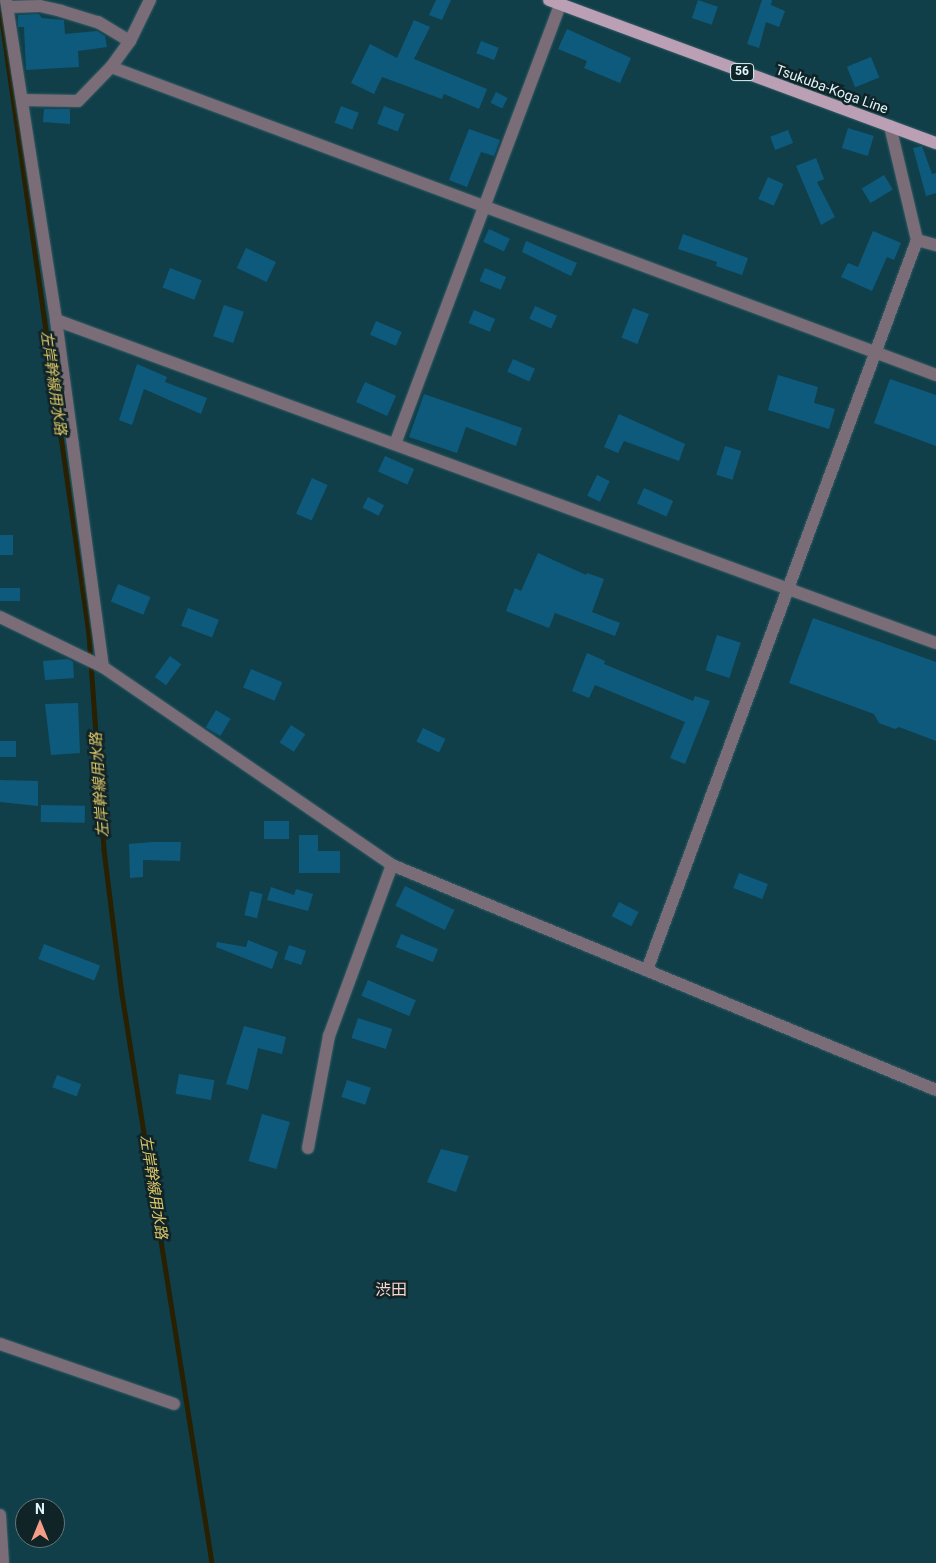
<!DOCTYPE html>
<html>
<head>
<meta charset="utf-8">
<style>
  body { margin:0 }
  #map { position:relative; width:936px; height:1563px; overflow:hidden; background:#113f49; font-family:Roboto,"Noto Sans JP",sans-serif }
  div>[style] { position:absolute }
  .stream>* { height:4.5px; margin:-2.25px; padding:0 2.25px; transform-origin:2.25px; border-radius:2.25px; background:#282000 }
  .building>* { inset:0; background:#0e5a7d; transform-origin:0 0 }
  .roads { filter:drop-shadow(0 0 1px #325c65) drop-shadow(0 0 1px #325c65) }
  .street>* { height:12px; margin:-6px; padding:0 6px; transform-origin:6px; border-radius:6px; background:#7a6d77 }
  .primary>* { height:12px; margin:-6px; padding:0 6px; transform-origin:6px; border-radius:6px; background:#bb9fb4 }
  span { translate:-50% -50%; white-space:nowrap; text-align:center; line-height:1.15; -webkit-text-stroke:5px #102327; paint-order:stroke }
  .shield-label span { padding:1px 4px; background:#102327; border:1px solid; border-radius:4px; -webkit-text-stroke-width:0 }
  .shield-label { font-size:12px; color:#ddf4fa; font-weight:700 }
  .street-label { font-size:14px; color:#ddf4fa }
  .water-label { font-size:15px; color:#dfc767; font-style:italic }
  .quarter-label { font-size:16px; color:#f6d5cc }
  .north { position:absolute; left:15px; top:1498px; width:50px; height:50px; box-sizing:border-box; background:#102327; border:1px solid #62777b; border-radius:50%; rotate:0deg; font-size:14px; font-weight:700; line-height:20px; text-align:center; color:#ddf4fa }
  .north::after { content:''; display:block; margin:auto; width:18px; height:22px; background:#f49e88; clip-path:polygon(50% 0,100% 100%,50% 72%,0 100%) }
</style>
</head>
<body>
<div id="map">
  <div class="stream">
    <i style="left:0;top:6px;width:634px;rotate:81.93deg"></i>
    <i style="left:89px;top:634px;width:217px;rotate:86deg"></i>
    <i style="left:104px;top:850px;width:145px;rotate:82.9deg"></i>
    <i style="left:122px;top:994px;width:576px;rotate:81.01deg"></i>
  </div>
  <div class="building">
    <i style="clip-path:polygon(436px 0,451px 0,442px 20px,429px 15px)"></i>
    <i style="left:698px;top:0;width:21px;height:19px;rotate:19deg"></i>
    <i style="clip-path:polygon(762px 0,772px 0,771px 5px,785px 11px,779px 27px,766px 22px,759px 48px,747px 44px)"></i>
    <i style="clip-path:polygon(39px 14px,42px 18px,64px 20px,65px 34px,97px 31px,105px 36px,107px 47px,78px 51px,79px 67px,26px 70px,24px 27px,18px 27px,18px 15px)"></i>
    <i style="clip-path:polygon(414px 20px,430px 27px,414px 59px,487px 89px,479px 109px,444px 94px,442px 99px,382px 77px,374px 94px,351px 83px,370px 44px,397px 58px)"></i>
    <i style="clip-path:polygon(567px 29px,631px 58px,620px 83px,584px 68px,587px 61px,558px 49px)"></i>
    <i style="left:481px;top:41px;width:19px;height:13px;rotate:21deg"></i>
    <i style="left:871px;top:57px;width:22px;height:26px;rotate:68deg"></i>
    <i style="left:496px;top:92px;width:13px;height:12px;rotate:27deg"></i>
    <i style="left:341px;top:106px;width:19px;height:18px;rotate:21deg"></i>
    <i style="left:384px;top:106px;width:22px;height:19px;rotate:21deg"></i>
    <i style="clip-path:polygon(44px 109px,70px 109px,70px 124px,43px 122px)"></i>
    <i style="left:848px;top:128px;width:27px;height:21px;rotate:17deg"></i>
    <i style="clip-path:polygon(469px 129px,500px 140px,494px 156px,481px 152px,467px 187px,449px 180px)"></i>
    <i style="left:788px;top:130px;width:14px;height:19px;rotate:69deg"></i>
    <i style="clip-path:polygon(922px 146px,932px 174px,936px 173px,936px 193px,926px 196px,913px 148px)"></i>
    <i style="clip-path:polygon(816px 158px,824px 179px,817px 182px,835px 217px,821px 225px,796px 166px)"></i>
    <i style="left:884px;top:175px;width:17px;height:26px;rotate:59deg"></i>
    <i style="left:768px;top:177px;width:17px;height:24px;rotate:24deg"></i>
    <i style="left:489px;top:229px;width:23px;height:14px;rotate:25deg"></i>
    <i style="clip-path:polygon(873px 231px,901px 243px,894px 260px,887px 257px,872px 291px,841px 277px,848px 263px,858px 267px)"></i>
    <i style="clip-path:polygon(683px 234px,748px 258px,742px 275px,716px 266px,717px 262px,678px 249px)"></i>
    <i style="clip-path:polygon(526px 241px,577px 263px,571px 276px,522px 252px)"></i>
    <i style="left:246px;top:248px;width:33px;height:22px;rotate:25deg"></i>
    <i style="left:170px;top:268px;width:34px;height:21px;rotate:21deg"></i>
    <i style="left:485px;top:268px;width:23px;height:14px;rotate:23deg"></i>
    <i style="left:224px;top:305px;width:21px;height:33px;rotate:19deg"></i>
    <i style="left:535px;top:306px;width:24px;height:14px;rotate:24deg"></i>
    <i style="left:633px;top:308px;width:17px;height:32px;rotate:21deg"></i>
    <i style="left:474px;top:310px;width:23px;height:14px;rotate:23deg"></i>
    <i style="left:376px;top:321px;width:28px;height:15px;rotate:23deg"></i>
    <i style="left:513px;top:359px;width:24px;height:14px;rotate:24deg"></i>
    <i style="clip-path:polygon(137px 364px,167px 377px,165px 382px,207px 398px,201px 414px,144px 389px,132px 425px,119px 420px)"></i>
    <i style="clip-path:polygon(778px 375px,818px 387px,814px 403px,835px 409px,829px 429px,768px 410px)"></i>
    <i style="clip-path:polygon(890px 379px,936px 395px,936px 446px,874px 423px)"></i>
    <i style="left:365px;top:382px;width:34px;height:22px;rotate:24deg"></i>
    <i style="clip-path:polygon(424px 394px,522px 428px,516px 446px,466px 427px,457px 453px,409px 437px)"></i>
    <i style="clip-path:polygon(619px 414px,685px 444px,679px 461px,624px 441px,618px 453px,604px 447px)"></i>
    <i style="left:725px;top:446px;width:17px;height:30px;rotate:17deg"></i>
    <i style="left:385px;top:456px;width:32px;height:17px;rotate:24deg"></i>
    <i style="left:597px;top:475px;width:14px;height:23px;rotate:25deg"></i>
    <i style="left:312px;top:478px;width:17px;height:39px;rotate:24deg"></i>
    <i style="left:644px;top:488px;width:32px;height:17px;rotate:24deg"></i>
    <i style="left:368px;top:497px;width:18px;height:12px;rotate:27deg"></i>
    <i style="left:0;top:535px;width:13px;height:20px"></i>
    <i style="clip-path:polygon(538px 553px,586px 575px,587px 573px,604px 579px,592px 612px,620px 623px,615px 636px,555px 613px,549px 628px,506px 611px,515px 588px,521px 591px)"></i>
    <i style="left:118px;top:584px;width:35px;height:19px;rotate:22deg"></i>
    <i style="left:20px;top:588px;width:13px;height:20px;rotate:90deg"></i>
    <i style="left:188px;top:608px;width:33px;height:19px;rotate:21deg"></i>
    <i style="clip-path:polygon(813px 618px,936px 662px,936px 741px,899px 727px,895px 729px,879px 723px,874px 714px,789px 683px)"></i>
    <i style="left:717px;top:635px;width:25px;height:37px;rotate:18deg"></i>
    <i style="clip-path:polygon(587px 653px,605px 661px,604px 664px,693px 701px,695px 696px,710px 701px,685px 764px,670px 758px,685px 722px,595px 685px,589px 698px,572px 691px)"></i>
    <i style="left:170px;top:656px;width:14px;height:26px;rotate:36deg"></i>
    <i style="clip-path:polygon(68px 659px,73px 662px,74px 678px,45px 680px,43px 661px)"></i>
    <i style="left:251px;top:669px;width:34px;height:20px;rotate:23deg"></i>
    <i style="clip-path:polygon(78px 703px,80px 753px,51px 755px,45px 704px)"></i>
    <i style="left:216px;top:710px;width:17px;height:20px;rotate:31deg"></i>
    <i style="left:291px;top:725px;width:17px;height:21px;rotate:33deg"></i>
    <i style="left:423px;top:728px;width:25px;height:15px;rotate:26deg"></i>
    <i style="left:0;top:741px;width:16px;height:16px"></i>
    <i style="clip-path:polygon(0 780px,38px 781px,38px 806px,0 802px)"></i>
    <i style="left:41px;top:805px;width:44px;height:17px;rotate:1deg"></i>
    <i style="left:264px;top:821px;width:25px;height:18px"></i>
    <i style="clip-path:polygon(299px 835px,318px 835px,318px 851px,340px 851px,340px 873px,299px 873px)"></i>
    <i style="clip-path:polygon(153px 842px,181px 842px,180px 861px,143px 860px,143px 877px,130px 878px,129px 844px)"></i>
    <i style="left:739px;top:873px;width:31px;height:16px;rotate:21deg"></i>
    <i style="left:405px;top:886px;width:55px;height:22px;rotate:26deg"></i>
    <i style="clip-path:polygon(271px 887px,294px 895px,296px 889px,313px 894px,308px 911px,267px 900px)"></i>
    <i style="left:250px;top:891px;width:13px;height:25px;rotate:13deg"></i>
    <i style="left:619px;top:902px;width:22px;height:16px;rotate:27deg"></i>
    <i style="left:401px;top:934px;width:40px;height:14px;rotate:22deg"></i>
    <i style="clip-path:polygon(248px 940px,278px 952px,272px 969px,216px 947px,217px 942px,246px 947px)"></i>
    <i style="left:44px;top:944px;width:60px;height:16px;rotate:21deg"></i>
    <i style="left:289px;top:945px;width:18px;height:15px;rotate:19deg"></i>
    <i style="left:368px;top:980px;width:52px;height:17px;rotate:23deg"></i>
    <i style="left:358px;top:1018px;width:36px;height:21px;rotate:18deg"></i>
    <i style="clip-path:polygon(244px 1026px,286px 1037px,282px 1054px,258px 1048px,248px 1090px,226px 1084px)"></i>
    <i style="left:179px;top:1074px;width:36px;height:20px;rotate:10deg"></i>
    <i style="left:57px;top:1075px;width:26px;height:13px;rotate:21deg"></i>
    <i style="left:347px;top:1080px;width:25px;height:18px;rotate:18deg"></i>
    <i style="left:262px;top:1114px;width:29px;height:49px;rotate:16deg"></i>
    <i style="clip-path:polygon(441px 1149px,469px 1156px,456px 1192px,427px 1182px)"></i>
  </div>
  <div class="roads">
    <div class="street">
      <i style="left:6px;top:0;width:324px;rotate:81.1deg"></i>
      <i style="left:56px;top:320px;width:350px;rotate:82.3deg"></i>
      <i style="left:8px;top:7px;width:32px;rotate:-2deg"></i>
      <i style="left:40px;top:6px;width:22px;rotate:13deg"></i>
      <i style="left:61px;top:11px;width:39px;rotate:17deg"></i>
      <i style="left:98px;top:22px;width:37px;rotate:31deg"></i>
      <i style="left:111px;top:67px;width:881px;rotate:20.47deg"></i>
      <i style="left:22px;top:100px;width:56px;rotate:1deg"></i>
      <i style="left:78px;top:101px;width:47px;rotate:-45.9deg"></i>
      <i style="left:111px;top:67px;width:32px;rotate:-54deg"></i>
      <i style="left:130px;top:41px;width:46px;rotate:-64deg"></i>
      <i style="left:917px;top:240px;width:20px;rotate:15deg"></i>
      <i style="left:56px;top:320px;width:937px;rotate:20.16deg"></i>
      <i style="left:395px;top:444px;width:470px;rotate:-69.4deg"></i>
      <i style="left:0;top:617px;width:114px;rotate:25.9deg"></i>
      <i style="left:103px;top:667px;width:350px;rotate:34.4deg"></i>
      <i style="left:392px;top:865px;width:589px;rotate:22.47deg"></i>
      <i style="left:647px;top:970px;width:778px;rotate:-69.7deg"></i>
      <i style="left:917px;top:240px;width:117px;rotate:-103.3deg"></i>
      <i style="left:308px;top:1148px;width:114px;rotate:-79.4deg"></i>
      <i style="left:329px;top:1036px;width:182px;rotate:-69.8deg"></i>
      <i style="left:0;top:1344px;width:184px;rotate:19deg"></i>
      <i style="left:0;top:1515px;width:48px;rotate:86.4deg"></i>
    </div>
    <div class="primary">
      <i style="left:549px;top:0;width:413px;rotate:20.3deg"></i>
    </div>
  </div>
  <div class="shield-label">
    <span style="left:742px;top:72px">56</span>
  </div>
  <div class="street-label">
    <span style="left:832px;top:89px;rotate:20deg">Tsukuba-Koga Line</span>
  </div>
  <div class="water-label">
    <span style="left:53px;top:383px;rotate:82deg">左岸幹線用水路</span>
    <span style="left:100px;top:785px;rotate:-94deg">左岸幹線用水路</span>
    <span style="left:153px;top:1187px;rotate:81deg">左岸幹線用水路</span>
  </div>
  <div class="quarter-label">
    <span style="left:391px;top:1290px">渋田</span>
  </div>
  <div class="north">N</div>
</div>
</body>
</html>
